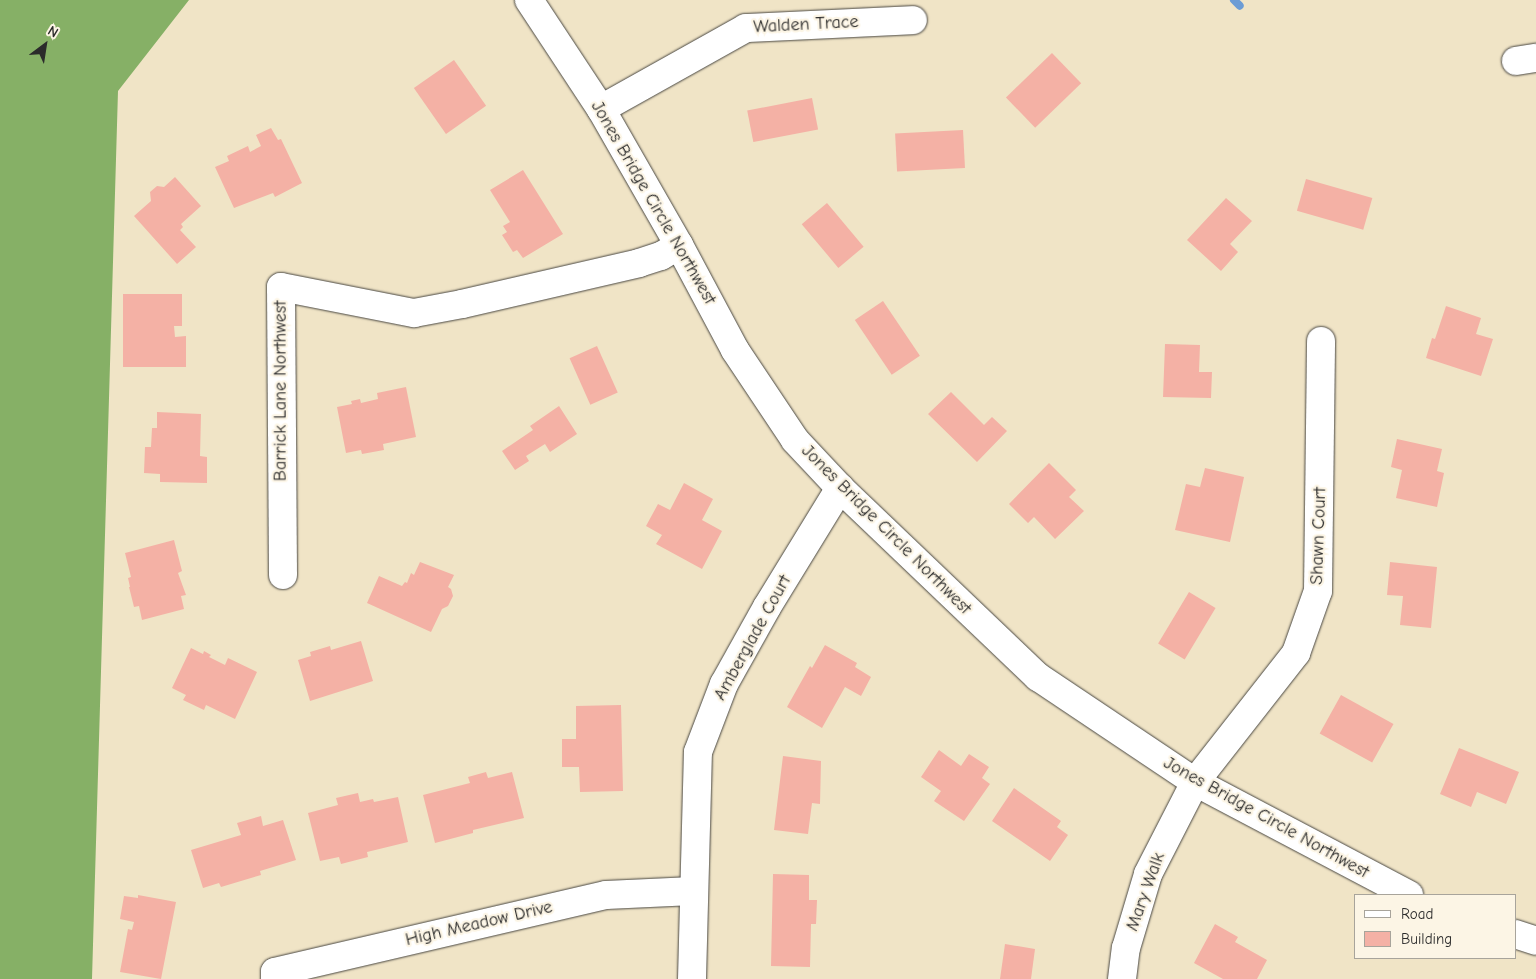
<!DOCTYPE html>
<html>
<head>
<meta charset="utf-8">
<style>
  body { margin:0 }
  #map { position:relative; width:1536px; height:979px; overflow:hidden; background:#f0e4c6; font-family:"Comic Neue",sans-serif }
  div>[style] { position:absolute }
  .forest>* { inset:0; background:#86b066 }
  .stream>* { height:8px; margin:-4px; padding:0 4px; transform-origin:4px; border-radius:4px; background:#6c9cd5 }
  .building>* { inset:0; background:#f4b1a5; transform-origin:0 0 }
  .roads { filter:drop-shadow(0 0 1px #494742) drop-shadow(0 0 1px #494742) }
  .minor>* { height:28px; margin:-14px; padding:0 14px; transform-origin:14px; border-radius:14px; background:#fff }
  span { translate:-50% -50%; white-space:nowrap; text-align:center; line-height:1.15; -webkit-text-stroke:4.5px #fcf5e5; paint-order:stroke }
  .street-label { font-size:18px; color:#2b2b2b }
  .legend { position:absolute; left:1354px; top:894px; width:162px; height:65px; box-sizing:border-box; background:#fcf5e5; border:1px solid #a8a49b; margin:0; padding:6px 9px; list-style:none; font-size:15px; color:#2b2b2b }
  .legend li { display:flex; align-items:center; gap:10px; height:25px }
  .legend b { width:25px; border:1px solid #a8a49b }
  .north { position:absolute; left:20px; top:20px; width:50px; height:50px; -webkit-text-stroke:4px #fcf5e5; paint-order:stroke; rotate:31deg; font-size:14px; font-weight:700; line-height:20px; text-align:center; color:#2b2b2b }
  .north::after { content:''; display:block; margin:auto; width:18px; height:22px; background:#2b2b2b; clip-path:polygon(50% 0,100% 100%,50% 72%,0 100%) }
</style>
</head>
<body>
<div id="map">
  <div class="forest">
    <i style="clip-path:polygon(0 0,189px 0,118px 91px,92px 979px,0 979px)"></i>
  </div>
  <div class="stream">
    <i style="left:1234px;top:0;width:8px;rotate:45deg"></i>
  </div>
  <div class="building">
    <i style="left:1052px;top:53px;width:42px;height:64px;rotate:46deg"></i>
    <i style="left:454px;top:60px;width:56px;height:49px;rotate:55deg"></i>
    <i style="left:812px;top:98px;width:32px;height:66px;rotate:79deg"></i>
    <i style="clip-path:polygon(271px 128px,278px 140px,281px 139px,302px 183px,275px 197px,273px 193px,234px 208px,215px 167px,229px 161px,227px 156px,248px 146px,250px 152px,261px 146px,256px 135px)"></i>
    <i style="left:963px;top:130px;width:38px;height:68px;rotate:87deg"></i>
    <i style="clip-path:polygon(523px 170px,563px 234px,523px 258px,517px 250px,513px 252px,502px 235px,507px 232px,503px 226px,510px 222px,490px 190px)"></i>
    <i style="clip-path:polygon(175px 177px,201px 206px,181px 224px,183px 227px,180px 230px,196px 247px,177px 264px,134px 216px,151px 201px,150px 192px,157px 186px,164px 187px)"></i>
    <i style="left:1306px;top:179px;width:69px;height:33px;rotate:16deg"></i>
    <i style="clip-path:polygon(1226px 198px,1252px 221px,1230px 244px,1238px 252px,1221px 271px,1187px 240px)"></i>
    <i style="left:827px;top:203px;width:57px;height:33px;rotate:50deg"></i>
    <i style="clip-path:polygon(123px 294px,182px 294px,182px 326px,174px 326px,175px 337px,186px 336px,186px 367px,123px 367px)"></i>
    <i style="left:883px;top:301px;width:66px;height:34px;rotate:56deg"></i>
    <i style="clip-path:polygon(1446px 306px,1481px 318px,1476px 334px,1493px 339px,1481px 376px,1426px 358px,1432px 338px,1435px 339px)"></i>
    <i style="clip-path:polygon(1165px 344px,1200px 345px,1199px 372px,1212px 372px,1211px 398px,1163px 397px)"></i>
    <i style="left:597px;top:346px;width:51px;height:30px;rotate:66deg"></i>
    <i style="clip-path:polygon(406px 387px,416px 437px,383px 444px,384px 450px,362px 454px,361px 450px,346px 453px,337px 407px,352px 404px,351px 401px,360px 399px,361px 403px,378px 399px,377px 393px)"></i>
    <i style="clip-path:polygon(951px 392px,984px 425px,992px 417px,1007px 431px,977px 462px,928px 414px)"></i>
    <i style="clip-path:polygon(559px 406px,577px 434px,550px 452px,545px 444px,526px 456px,529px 461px,515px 470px,502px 451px,533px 430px,530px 426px)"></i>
    <i style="clip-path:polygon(157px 412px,201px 414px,200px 456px,207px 457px,207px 483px,160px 482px,160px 474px,144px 473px,145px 447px,151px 447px,152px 428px,157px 428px)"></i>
    <i style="clip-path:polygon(1397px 439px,1442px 449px,1437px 471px,1444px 473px,1437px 507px,1396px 498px,1402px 470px,1391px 467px)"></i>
    <i style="clip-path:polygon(1049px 463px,1076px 490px,1069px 497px,1084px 511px,1055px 539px,1034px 517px,1028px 523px,1009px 504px)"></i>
    <i style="clip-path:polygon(1205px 468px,1244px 477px,1230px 542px,1175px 530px,1186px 484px,1200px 487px)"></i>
    <i style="clip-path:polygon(684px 483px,713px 499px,702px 520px,722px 531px,702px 569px,656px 544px,662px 535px,646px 526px,658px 504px,670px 510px)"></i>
    <i style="clip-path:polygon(174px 540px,182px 571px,178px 573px,186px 595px,181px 596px,184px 609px,142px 620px,139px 606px,134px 607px,129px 587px,130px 587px,128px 578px,131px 577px,125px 553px)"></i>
    <i style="clip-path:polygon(420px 562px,454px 575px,448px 587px,451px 589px,453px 596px,448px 606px,442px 609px,431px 632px,367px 603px,379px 576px,402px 586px,405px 582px,407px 583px,411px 573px,414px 575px)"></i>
    <i style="clip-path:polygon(1390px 562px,1437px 567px,1431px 628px,1400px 625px,1403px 596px,1387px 595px)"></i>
    <i style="left:1189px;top:592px;width:31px;height:60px;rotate:31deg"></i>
    <i style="clip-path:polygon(361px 641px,373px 681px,310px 701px,298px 660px,311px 656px,310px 652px,330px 646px,331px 650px)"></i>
    <i style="clip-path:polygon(825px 645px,857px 663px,855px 667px,871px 677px,861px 696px,845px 687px,822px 728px,787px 707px,810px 666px,812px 668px)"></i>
    <i style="clip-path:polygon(191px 648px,203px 654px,204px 651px,211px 655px,209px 657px,225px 665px,228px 658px,257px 672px,235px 719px,206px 705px,204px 710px,183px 700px,186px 695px,172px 688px)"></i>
    <i style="left:1341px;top:695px;width:60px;height:44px;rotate:29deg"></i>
    <i style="clip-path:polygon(621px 705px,623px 791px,580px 792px,579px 767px,562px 767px,562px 739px,576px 739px,576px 706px)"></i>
    <i style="clip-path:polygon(1459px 748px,1519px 772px,1506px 804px,1477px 792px,1471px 807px,1440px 794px)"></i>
    <i style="clip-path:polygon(939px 750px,961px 766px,969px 754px,989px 767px,982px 778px,990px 784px,964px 821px,934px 801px,941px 791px,921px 777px)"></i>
    <i style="clip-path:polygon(783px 756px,821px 761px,820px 804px,812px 803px,808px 834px,774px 830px)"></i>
    <i style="clip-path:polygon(486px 772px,488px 778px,512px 772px,524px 818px,473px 830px,473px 833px,435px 843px,423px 795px,470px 783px,468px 777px)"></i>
    <i style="clip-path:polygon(1014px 788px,1061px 821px,1057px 827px,1068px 835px,1050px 861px,992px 821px)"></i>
    <i style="clip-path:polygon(358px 793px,360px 802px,373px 799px,374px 802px,398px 797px,408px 842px,367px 852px,368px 857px,341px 864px,339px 857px,320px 861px,308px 813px,338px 805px,336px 798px)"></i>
    <i style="clip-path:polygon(261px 816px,263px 826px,283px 820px,296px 860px,260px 871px,261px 875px,221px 887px,219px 883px,203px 888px,191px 850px,241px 835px,237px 823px)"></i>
    <i style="clip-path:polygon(773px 874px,809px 875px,809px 900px,817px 900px,816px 924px,811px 924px,810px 967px,771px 966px)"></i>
    <i style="clip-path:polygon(138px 895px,176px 902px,161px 979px,120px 972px,128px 929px,132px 930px,134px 922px,120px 919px,124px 896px,138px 898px)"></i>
    <i style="clip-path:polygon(1215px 924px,1238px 937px,1235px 942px,1267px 960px,1257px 979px,1223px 979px,1194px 963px)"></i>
    <i style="clip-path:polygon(1005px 944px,1035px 949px,1031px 979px,1000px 979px)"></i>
  </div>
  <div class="roads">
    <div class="minor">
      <i style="left:529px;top:0;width:131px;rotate:56.6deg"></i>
      <i style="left:601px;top:109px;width:157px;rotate:60.2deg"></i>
      <i style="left:679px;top:245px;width:119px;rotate:61.9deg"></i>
      <i style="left:735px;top:350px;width:108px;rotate:56.3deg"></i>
      <i style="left:795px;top:440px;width:66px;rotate:46.8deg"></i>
      <i style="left:840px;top:488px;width:274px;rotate:43.7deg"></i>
      <i style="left:1038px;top:677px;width:189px;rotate:33.8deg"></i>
      <i style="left:1195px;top:782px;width:242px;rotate:27.8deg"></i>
      <i style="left:1516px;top:61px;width:20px;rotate:-9deg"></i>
      <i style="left:601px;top:109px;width:166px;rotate:-29.2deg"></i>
      <i style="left:746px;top:28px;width:167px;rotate:-2.7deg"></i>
      <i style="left:283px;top:575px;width:288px;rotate:-90.4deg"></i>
      <i style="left:281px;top:287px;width:136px;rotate:11.1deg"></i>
      <i style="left:414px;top:313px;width:49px;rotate:-10.6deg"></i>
      <i style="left:462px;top:304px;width:182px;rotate:-13deg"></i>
      <i style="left:639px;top:263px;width:23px;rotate:-18deg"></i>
      <i style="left:661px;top:256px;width:21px;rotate:-31deg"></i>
      <i style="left:1515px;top:934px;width:22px;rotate:18deg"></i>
      <i style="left:275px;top:979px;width:7px;rotate:-90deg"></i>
      <i style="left:275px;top:972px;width:340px;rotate:-13.1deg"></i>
      <i style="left:606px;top:895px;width:87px;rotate:-2.6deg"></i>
      <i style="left:692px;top:979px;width:227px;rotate:-88.5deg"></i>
      <i style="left:698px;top:752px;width:73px;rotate:-69.1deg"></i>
      <i style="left:724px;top:684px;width:88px;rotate:-60.8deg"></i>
      <i style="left:767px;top:607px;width:140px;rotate:-58.5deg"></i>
      <i style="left:1122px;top:979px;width:31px;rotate:-83deg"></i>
      <i style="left:1126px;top:948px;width:77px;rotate:-73.4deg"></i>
      <i style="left:1148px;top:874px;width:103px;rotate:-62.9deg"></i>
      <i style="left:1195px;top:782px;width:164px;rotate:-51.9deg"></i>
      <i style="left:1296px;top:653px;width:66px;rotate:-70.5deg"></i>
      <i style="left:1318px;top:591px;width:250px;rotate:-89.3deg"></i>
    </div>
  </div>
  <div class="street-label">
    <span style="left:806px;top:25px;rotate:-3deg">Walden Trace</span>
    <span style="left:653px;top:203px;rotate:60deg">Jones Bridge Circle Northwest</span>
    <span style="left:281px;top:391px;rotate:-90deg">Barrick Lane Northwest</span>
    <span style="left:886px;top:530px;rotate:45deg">Jones Bridge Circle Northwest</span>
    <span style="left:1319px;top:536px;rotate:-88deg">Shawn Court</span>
    <span style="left:753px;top:638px;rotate:-61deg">Amberglade Court</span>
    <span style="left:1266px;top:818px;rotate:29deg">Jones Bridge Circle Northwest</span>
    <span style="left:1146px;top:892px;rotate:-70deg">Mary Walk</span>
    <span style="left:479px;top:924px;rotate:-13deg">High Meadow Drive</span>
  </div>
  <ul class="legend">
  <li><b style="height:6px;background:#fff"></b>Road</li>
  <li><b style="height:14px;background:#f4b1a5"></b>Building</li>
  </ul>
  <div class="north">N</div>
</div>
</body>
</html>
